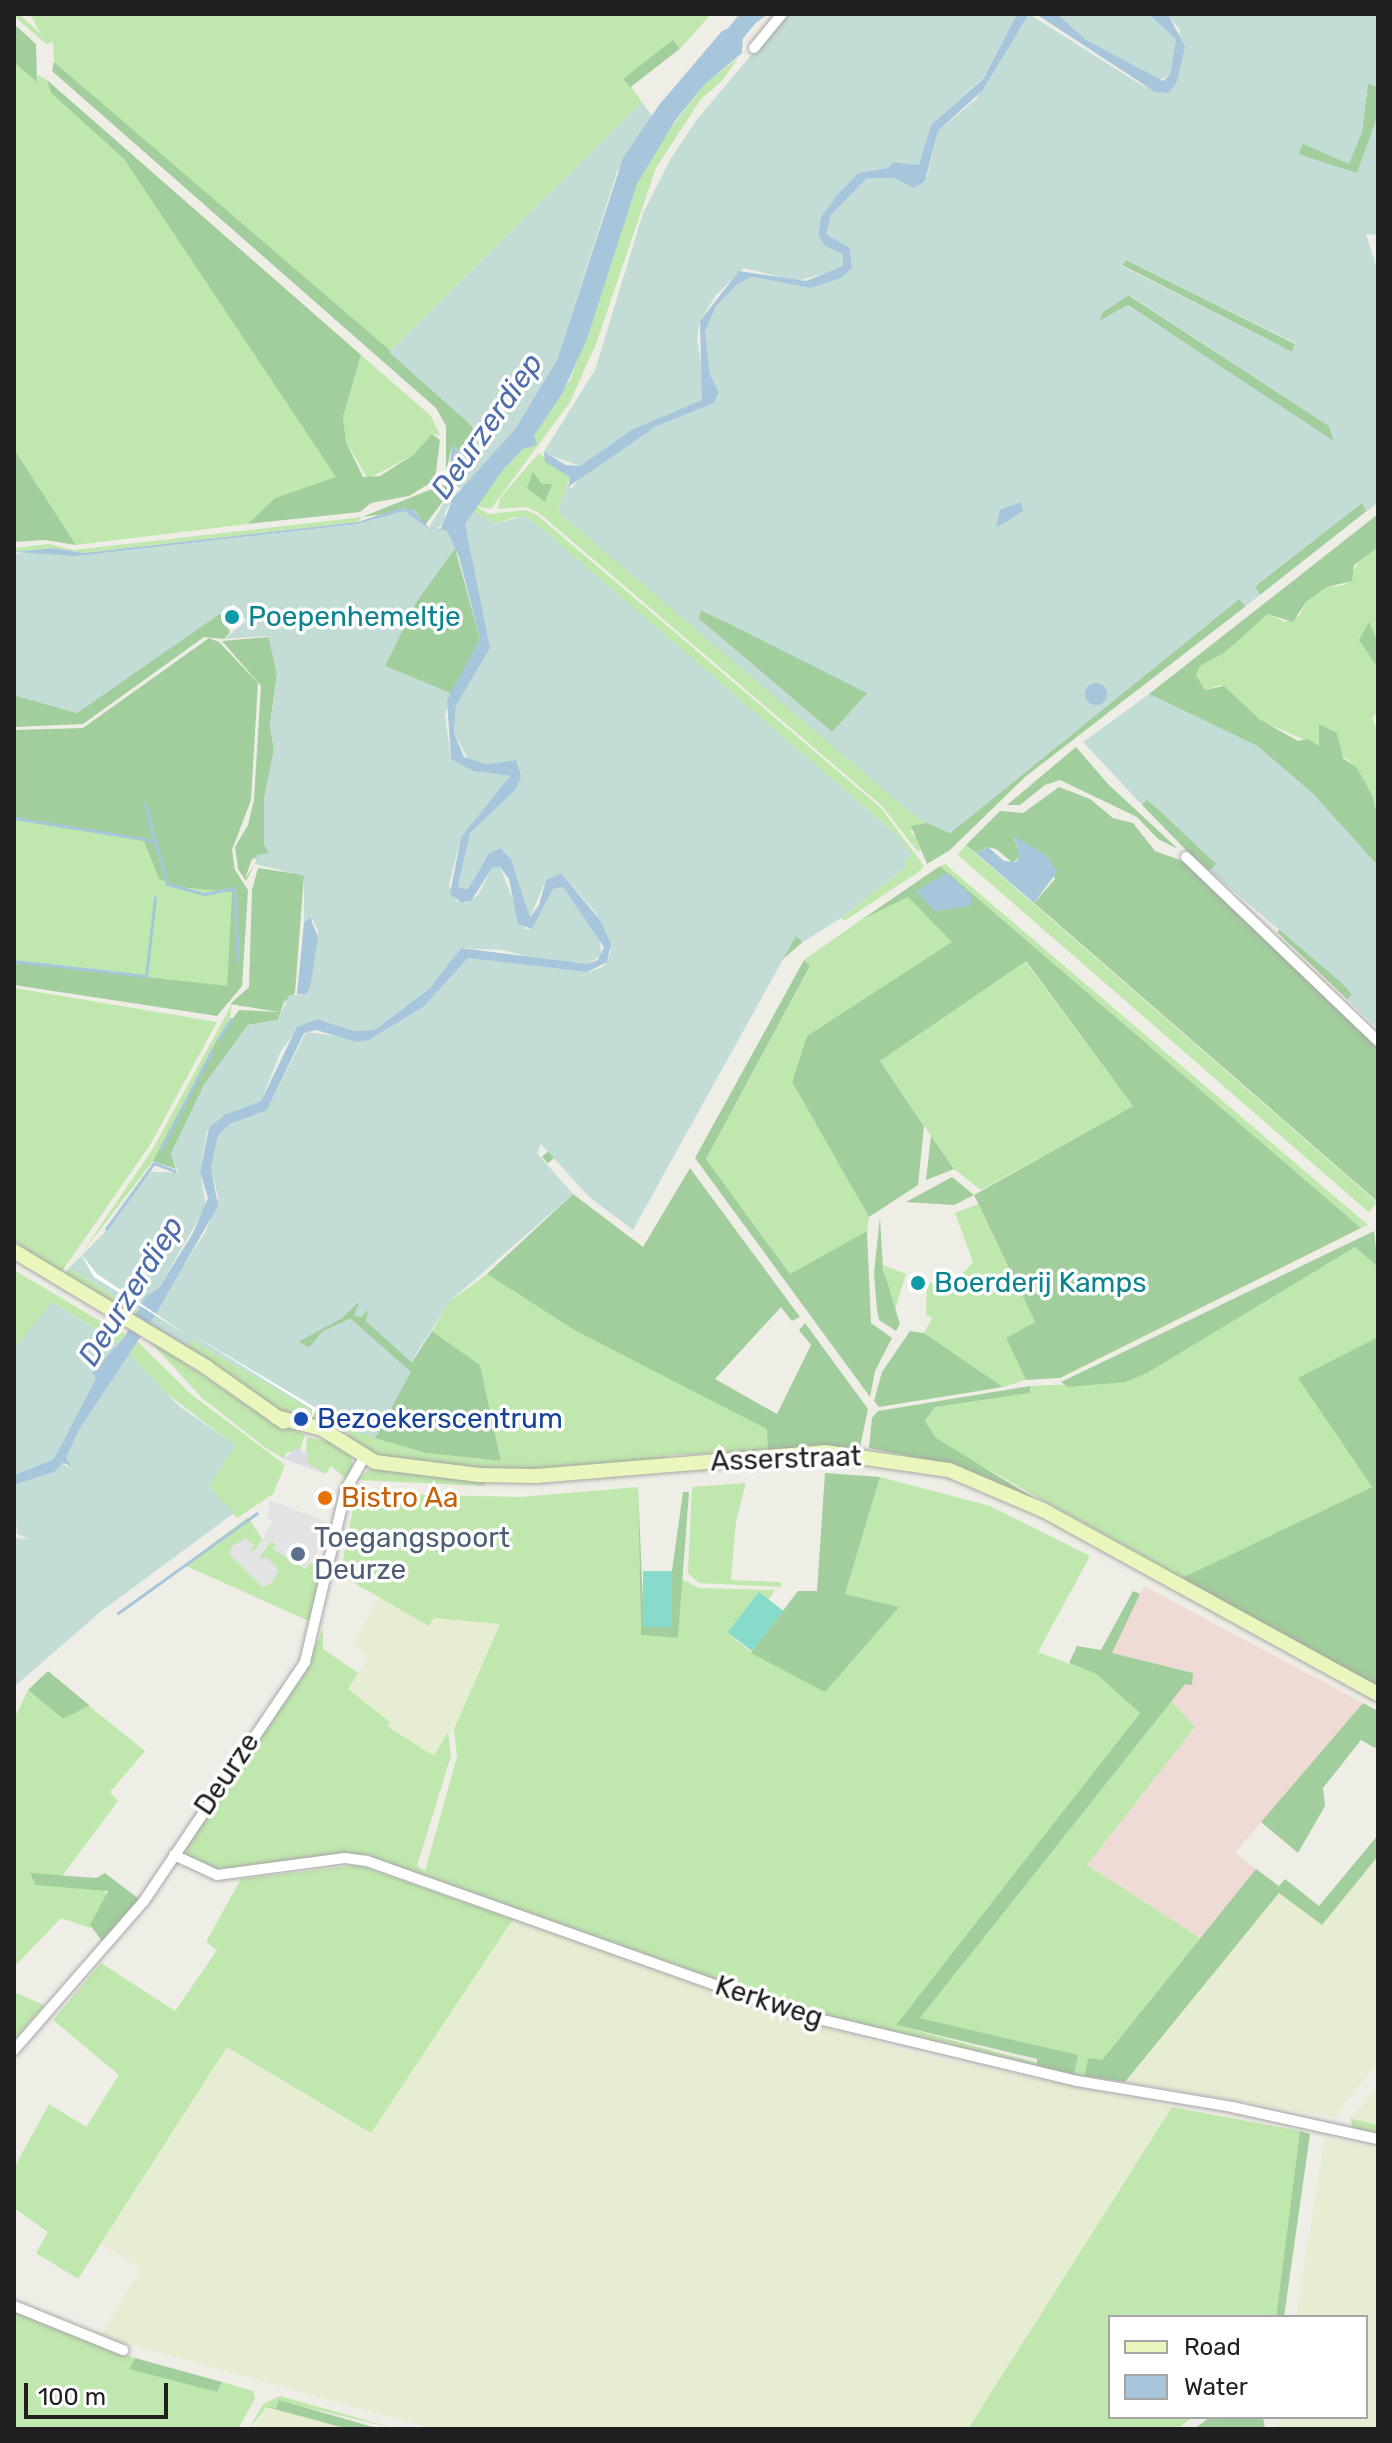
<!DOCTYPE html>
<html>
<head>
<meta charset="utf-8">
<style>
  body { margin:0 }
  #map { position:relative; width:1392px; height:2443px; overflow:hidden; background:#efeee6; font-family:Rubik,sans-serif }
  div>[style] { position:absolute }
  .commercial>* { inset:0; background:#efdbd6 }
  .farmland>* { inset:0; background:#e6edd2 }
  .grass>* { inset:0; background:#c0e7ae; transform-origin:0 0 }
  .round { border-radius:50% }
  .forest>* { inset:0; background:#a2cd9c; transform-origin:0 0 }
  .wetland>* { inset:0; background:#c3ddd6 }
  .pitch>* { inset:0; background:#87dbca; transform-origin:0 0 }
  .parking>* { inset:0; background:#e3e3e3 }
  .plaza>* { inset:0; background:#dcdae5 }
  .water>* { inset:0; background:#a8c6db }
  .pier>* { inset:0; background:#fff }
  .stream>* { height:3px; margin:-1.5px; padding:0 1.5px; transform-origin:1.5px; border-radius:1.5px; background:#a8c6db }
  .river>* { height:18px; margin:-9px; padding:0 9px; transform-origin:9px; border-radius:9px; background:#a8c6db }
  .roads { filter:drop-shadow(0 0 2px #a6a6a6) drop-shadow(0 0 2px #a6a6a6) }
  .street>* { height:10px; margin:-5px; padding:0 5px; transform-origin:5px; border-radius:5px; background:#fff }
  .secondary>* { height:14px; margin:-7px; padding:0 7px; transform-origin:7px; border-radius:7px; background:#e9f7bc }
  .dots>* { width:22px; height:22px; translate:-50% -50%; box-sizing:border-box; border:4px solid #fff; border-radius:50% }
  span { translate:-50% -50%; white-space:nowrap; text-align:center; line-height:1.15; -webkit-text-stroke:7px #fff; paint-order:stroke }
  .culture-label { font-size:28px; color:#0d838f }
  .left { translate:0 -50%; text-align:left }
  .transit-label { font-size:28px; color:#164399 }
  .street-label { font-size:28px; color:#1f1f1f }
  .food-label { font-size:28px; color:#c56008 }
  .service-label { font-size:28px; color:#4e5e75 }
  .water-label { font-size:30px; color:#4f6cab; font-style:italic }
  .frame { position:absolute; inset:0; border:16px solid #1f1f1f; pointer-events:none }
  .legend { position:absolute; left:1108px; top:2315px; width:260px; height:104px; box-sizing:border-box; background:#fff; border:2px solid #a5a5a5; margin:0; padding:10px 14px; list-style:none; font-size:24px; color:#1f1f1f }
  .legend li { display:flex; align-items:center; gap:16px; height:40px }
  .legend b { width:40px; border:2px solid #a5a5a5 }
  .scale { position:absolute; left:24px; top:2383px; width:144px; height:36px; box-sizing:border-box; border:4px solid #1f1f1f; border-top:0; padding-left:10px; font-size:24px; line-height:28px; white-space:nowrap; color:#1f1f1f; -webkit-text-stroke:6px #fff; paint-order:stroke }
</style>
</head>
<body>
<div id="map">
  <div class="commercial">
    <i style="clip-path:polygon(1144px 1586px,1363px 1703px,1235px 1853px,1256px 1869px,1200px 1938px,1087px 1865px,1195px 1727px,1171px 1701px,1193px 1673px,1111px 1653px)"></i>
  </div>
  <div class="farmland">
    <i style="clip-path:polygon(379px 1597px,429px 1626px,434px 1618px,500px 1624px,454px 1729px,435px 1756px,387px 1726px,389px 1723px,348px 1689px,369px 1656px,353px 1645px)"></i>
    <i style="clip-path:polygon(1378px 1856px,1378px 2062px,1334px 2117px,1125px 2082px,1279px 1892px,1322px 1925px)"></i>
    <i style="clip-path:polygon(513px 1919px,795px 2020px,935px 2058px,1172px 2107px,968px 2429px,433px 2429px,100px 2336px,141px 2269px,101px 2244px,227px 2047px,371px 2133px)"></i>
    <i style="clip-path:polygon(1378px 2085px,1378px 2125px,1352px 2118px)"></i>
    <i style="clip-path:polygon(1325px 2137px,1378px 2149px,1378px 2429px,1278px 2429px,1280px 2417px,1366px 2417px,1366px 2317px,1296px 2317px)"></i>
    <i style="clip-path:polygon(267px 2407px,300px 2414px,348px 2429px,254px 2429px)"></i>
  </div>
  <div class="grass">
    <i style="clip-path:polygon(19px 14px,41px 34px,30px 14px,711px 14px,680px 49px,673px 40px,630px 85px,642px 102px,389px 352px,54px 62px,53px 42px,46px 44px,14px 16px)"></i>
    <i style="clip-path:polygon(738px 58px,721px 82px,701px 99px,656px 168px,596px 344px,570px 402px,491px 509px,481px 507px,477px 504px,503px 470px,523px 449px,536px 445px,534px 436px,571px 378px,637px 184px,658px 145px,704px 85px)"></i>
    <i style="clip-path:polygon(14px 62px,37px 81px,38px 75px,47px 80px,51px 93px,124px 159px,337px 478px,275px 498px,248px 524px,76px 545px,14px 449px)"></i>
    <i style="clip-path:polygon(361px 355px,431px 416px,440px 435px,432px 434px,413px 455px,368px 479px,346px 442px,343px 417px)"></i>
    <i style="clip-path:polygon(539px 453px,570px 477px,558px 512px,928px 823px,910px 831px,924px 847px,918px 852px,882px 806px,539px 513px,526px 507px,498px 509px,500px 498px)"></i>
    <i style="clip-path:polygon(476px 506px,488px 514px,526px 510px,537px 515px,881px 808px,924px 866px,920px 871px,844px 921px,841px 918px,905px 868px,898px 836px,529px 519px,515px 517px,495px 524px,473px 511px)"></i>
    <i style="clip-path:polygon(362px 517px,358px 522px,84px 553px,53px 548px,14px 552px,14px 548px,49px 544px,74px 550px)"></i>
    <i style="clip-path:polygon(1378px 547px,1378px 711px,1372px 718px,1378px 732px,1378px 817px,1372px 795px,1348px 759px,1259px 720px,1221px 685px,1205px 690px,1196px 675px,1200px 666px,1224px 653px,1268px 614px,1285px 622px,1300px 615px,1306px 602px,1327px 587px,1345px 585px,1360px 559px)"></i>
    <i class="round" style="left:222px;top:608px;width:20px;height:20px"></i>
    <i style="clip-path:polygon(14px 817px,143px 839px,159px 879px,232px 892px,227px 987px,14px 960px)"></i>
    <i style="left:966px;top:845px;width:545px;height:13px;rotate:41deg"></i>
    <i style="clip-path:polygon(946px 864px,953px 871px,1368px 1225px,1361px 1228px,940px 866px)"></i>
    <i style="clip-path:polygon(908px 897px,953px 942px,807px 1036px,792px 1082px,869px 1217px,867px 1231px,790px 1274px,706px 1159px,810px 967px,804px 960px,861px 920px)"></i>
    <i style="clip-path:polygon(1025px 961px,1133px 1106px,981px 1190px,954px 1169px,880px 1061px)"></i>
    <i style="clip-path:polygon(14px 988px,217px 1022px,150px 1145px,60px 1274px,14px 1241px)"></i>
    <i style="clip-path:polygon(232px 1004px,230px 1018px,154px 1160px,81px 1254px,152px 1150px)"></i>
    <i style="clip-path:polygon(978px 1204px,1035px 1322px,1006px 1338px,1026px 1380px,1003px 1387px,924px 1333px,932px 1318px,926px 1315px,927px 1281px,948px 1290px,973px 1262px,955px 1213px)"></i>
    <i style="clip-path:polygon(1355px 1247px,1378px 1267px,1378px 1337px,1299px 1378px,1372px 1487px,1182px 1578px,959px 1453px,936px 1438px,925px 1421px,935px 1407px,1029px 1393px,1030px 1386px,1125px 1382px)"></i>
    <i style="clip-path:polygon(883px 1265px,906px 1274px,895px 1309px,888px 1293px)"></i>
    <i style="clip-path:polygon(69px 1268px,139px 1311px,137px 1317px,63px 1276px)"></i>
    <i style="clip-path:polygon(14px 1270px,93px 1317px,126px 1334px,118px 1343px,59px 1306px,14px 1349px)"></i>
    <i style="clip-path:polygon(487px 1274px,576px 1331px,768px 1429px,768px 1451px,667px 1455px,666px 1462px,519px 1472px,375px 1457px,347px 1438px,349px 1428px,426px 1453px,501px 1461px,480px 1365px,432px 1331px,449px 1302px)"></i>
    <i style="clip-path:polygon(146px 1337px,263px 1416px,305px 1435px,300px 1450px,286px 1453px,284px 1459px,266px 1448px,202px 1398px)"></i>
    <i style="clip-path:polygon(191px 1340px,339px 1425px,338px 1431px,280px 1414px,187px 1349px)"></i>
    <i style="clip-path:polygon(137px 1341px,191px 1394px,285px 1465px,273px 1494px,237px 1518px,209px 1487px,234px 1445px,143px 1375px,128px 1353px)"></i>
    <i style="clip-path:polygon(307px 1437px,331px 1442px,351px 1455px,353px 1466px,346px 1479px,331px 1466px,326px 1474px,305px 1462px)"></i>
    <i style="clip-path:polygon(374px 1466px,486px 1480px,485px 1486px,357px 1480px)"></i>
    <i style="clip-path:polygon(880px 1477px,990px 1506px,1090px 1556px,1038px 1652px,1096px 1674px,1140px 1713px,896px 2025px,1074px 2073px,1077px 2055px,920px 2018px,1171px 1701px,1195px 1727px,1087px 1865px,1200px 1938px,1101px 2061px,1088px 2058px,1085px 2080px,798px 2010px,366px 1858px,220px 1873px,187px 1859px,185px 1845px,308px 1664px,323px 1629px,323px 1649px,358px 1673px,348px 1689px,390px 1722px,387px 1726px,434px 1756px,448px 1732px,451px 1756px,417px 1866px,425px 1871px,457px 1757px,454px 1729px,500px 1624px,434px 1618px,429px 1626px,340px 1575px,356px 1493px,520px 1497px,638px 1487px,641px 1635px,678px 1638px,682px 1579px,699px 1588px,775px 1590px,768px 1600px,759px 1593px,728px 1633px,752px 1653px,898px 1607px,845px 1594px)"></i>
    <i style="clip-path:polygon(746px 1483px,736px 1521px,731px 1580px,781px 1582px,781px 1587px,699px 1583px,688px 1573px,692px 1487px)"></i>
    <i style="clip-path:polygon(248px 1517px,262px 1539px,254px 1552px,249px 1550px,245px 1538px,235px 1549px,263px 1586px,270px 1584px,259px 1558px,270px 1542px,276px 1543px,273px 1549px,306px 1569px,311px 1562px,323px 1570px,311px 1622px,184px 1565px)"></i>
    <i style="clip-path:polygon(28px 1690px,63px 1719px,89px 1706px,145px 1751px,110px 1792px,118px 1801px,62px 1876px,30px 1874px,35px 1885px,104px 1889px,108px 1899px,90px 1928px,61px 1918px,14px 1967px,14px 1719px)"></i>
    <i style="clip-path:polygon(358px 1865px,513px 1919px,371px 2133px,227px 2047px,78px 2279px,36px 2253px,48px 2232px,14px 2208px,14px 2168px,49px 2104px,86px 2127px,119px 2075px,53px 2020px,101px 1963px,175px 2011px,217px 1950px,206px 1942px,241px 1879px)"></i>
    <i style="clip-path:polygon(14px 1992px,44px 2005px,15px 2039px,14px 2038px)"></i>
    <i style="clip-path:polygon(1172px 2107px,1300px 2131px,1276px 2317px,1110px 2317px,1110px 2417px,1193px 2417px,1177px 2429px,968px 2429px)"></i>
    <i style="clip-path:polygon(1350px 2118px,1378px 2125px,1378px 2135px,1353px 2129px)"></i>
    <i style="clip-path:polygon(14px 2311px,135px 2358px,130px 2368px,217px 2392px,222px 2382px,253px 2391px,255px 2399px,238px 2429px,14px 2429px)"></i>
    <i style="clip-path:polygon(280px 2396px,397px 2429px,279px 2401px,277px 2408px,266px 2408px,249px 2429px,263px 2404px)"></i>
  </div>
  <div class="forest">
    <i style="clip-path:polygon(14px 24px,36px 44px,37px 82px,14px 62px)"></i>
    <i style="left:673px;top:40px;width:11px;height:63px;rotate:52deg"></i>
    <i style="clip-path:polygon(54px 62px,464px 414px,478px 436px,478px 458px,464px 469px,469px 457px,452px 446px,446px 472px,446px 426px,436px 408px,52px 71px)"></i>
    <i style="clip-path:polygon(47px 80px,361px 355px,343px 417px,346px 442px,363px 477px,380px 476px,413px 455px,432px 434px,440px 440px,435px 480px,409px 496px,371px 503px,360px 512px,248px 524px,275px 498px,336px 477px,124px 159px,51px 93px)"></i>
    <i style="clip-path:polygon(1368px 83px,1378px 87px,1377px 124px,1357px 173px,1298px 155px,1302px 144px,1362px 132px)"></i>
    <i style="clip-path:polygon(1126px 260px,1295px 344px,1292px 352px,1122px 265px)"></i>
    <i style="clip-path:polygon(1128px 295px,1329px 426px,1335px 443px,1128px 305px,1098px 323px,1103px 312px)"></i>
    <i style="clip-path:polygon(14px 449px,76px 545px,45px 540px,14px 542px)"></i>
    <i style="clip-path:polygon(533px 472px,542px 484px,552px 484px,545px 502px,527px 488px)"></i>
    <i style="clip-path:polygon(442px 485px,453px 488px,425px 525px,414px 510px,362px 517px)"></i>
    <i style="clip-path:polygon(1363px 502px,1378px 502px,1260px 595px,1254px 587px)"></i>
    <i style="clip-path:polygon(1378px 514px,1378px 547px,1354px 565px,1352px 581px,1327px 587px,1306px 602px,1293px 622px,1268px 614px,1224px 653px,1200px 666px,1196px 675px,1205px 690px,1224px 686px,1259px 719px,1298px 741px,1308px 739px,1319px 746px,1319px 724px,1337px 733px,1343px 758px,1357px 768px,1372px 795px,1378px 817px,1378px 866px,1312px 793px,1257px 746px,1149px 694px)"></i>
    <i style="clip-path:polygon(455px 548px,480px 639px,452px 694px,385px 666px,416px 602px)"></i>
    <i style="clip-path:polygon(1239px 599px,1246px 606px,1025px 777px,950px 850px,927px 864px,911px 826px,928px 823px,950px 833px)"></i>
    <i style="clip-path:polygon(700px 610px,726px 622px,868px 693px,833px 733px,699px 619px)"></i>
    <i style="clip-path:polygon(220px 612px,230px 632px,224px 639px,204px 637px,83px 724px,14px 727px,14px 695px,77px 713px)"></i>
    <i style="clip-path:polygon(1369px 622px,1378px 643px,1378px 668px,1359px 640px)"></i>
    <i style="clip-path:polygon(269px 637px,277px 674px,270px 725px,274px 750px,264px 800px,264px 844px,270px 854px,252px 859px,245px 879px,255px 864px,246px 881px,238px 869px,235px 847px,248px 825px,254px 800px,261px 686px,222px 641px)"></i>
    <i style="clip-path:polygon(209px 638px,219px 642px,258px 683px,251px 800px,232px 850px,235px 870px,248px 890px,242px 986px,217px 1016px,14px 985px,14px 962px,227px 986px,232px 892px,179px 887px,159px 879px,143px 839px,14px 817px,14px 730px,83px 728px)"></i>
    <i style="clip-path:polygon(1076px 747px,1108px 784px,1178px 849px,1158px 839px,1137px 817px,1060px 780px,1045px 785px,1020px 805px,1007px 805px)"></i>
    <i style="clip-path:polygon(1059px 787px,1090px 799px,1113px 818px,1133px 823px,1155px 851px,1188px 863px,1378px 1047px,1378px 1202px,1034px 903px,1055px 879px,1048px 857px,1014px 837px,1020px 856px,1013px 863px,996px 849px,987px 847px,976px 853px,966px 845px,1000px 811px,1023px 813px)"></i>
    <i style="clip-path:polygon(1146px 799px,1172px 820px,1217px 864px,1210px 871px,1188px 852px,1142px 805px)"></i>
    <i style="clip-path:polygon(940px 866px,1361px 1228px,1060px 1378px,1026px 1380px,1006px 1338px,1035px 1322px,974px 1195px,954px 1205px,906px 1202px,952px 1177px,974px 1195px,1133px 1106px,1026px 961px,880px 1061px,924px 1126px,918px 1185px,869px 1217px,792px 1082px,807px 1036px,952px 942px,908px 897px,861px 920px)"></i>
    <i style="clip-path:polygon(258px 868px,304px 875px,295px 993px,284px 1002px,278px 1020px,248px 1025px,204px 1085px,171px 1154px,176px 1169px,153px 1161px,217px 1040px,239px 1010px,279px 1012px,230px 1004px,249px 987px,252px 890px)"></i>
    <i style="clip-path:polygon(1282px 927px,1343px 984px,1352px 994px,1348px 1000px,1277px 932px)"></i>
    <i style="left:797px;top:935px;width:9px;height:338px;rotate:49deg"></i>
    <i style="clip-path:polygon(804px 960px,810px 966px,706px 1159px,790px 1274px,867px 1231px,871px 1323px,892px 1338px,875px 1371px,870px 1397px,695px 1158px)"></i>
    <i style="clip-path:polygon(931px 1136px,954px 1169px,926px 1180px)"></i>
    <i style="clip-path:polygon(690px 1168px,800px 1317px,792px 1321px,781px 1307px,715px 1379px,777px 1414px,811px 1345px,799px 1330px,805px 1323px,868px 1409px,860px 1447px,768px 1451px,767px 1429px,576px 1331px,487px 1274px,573px 1194px,643px 1247px)"></i>
    <i style="clip-path:polygon(880px 1217px,883px 1269px,900px 1324px,896px 1331px,879px 1320px,877px 1310px,874px 1273px)"></i>
    <i style="clip-path:polygon(1374px 1231px,1378px 1267px,1355px 1247px,1147px 1373px,1125px 1382px,1068px 1387px,1061px 1382px)"></i>
    <i style="clip-path:polygon(363px 1297px,363px 1315px,369px 1308px,366px 1321px,412px 1362px,432px 1331px,480px 1365px,501px 1461px,426px 1453px,375px 1438px,392px 1410px,350px 1319px,322px 1332px,309px 1348px,297px 1341px,342px 1318px)"></i>
    <i style="clip-path:polygon(910px 1331px,924px 1333px,1003px 1387px,879px 1407px,874px 1401px,882px 1372px)"></i>
    <i style="clip-path:polygon(1378px 1337px,1378px 1687px,1182px 1578px,1372px 1487px,1298px 1378px)"></i>
    <i style="clip-path:polygon(1030px 1386px,1030px 1393px,935px 1407px,925px 1421px,936px 1438px,1047px 1506px,962px 1467px,869px 1448px,872px 1418px,878px 1411px)"></i>
    <i style="clip-path:polygon(825px 1473px,880px 1477px,845px 1594px,899px 1607px,825px 1692px,751px 1653px,798px 1591px,817px 1591px)"></i>
    <i style="clip-path:polygon(638px 1487px,644px 1627px,672px 1627px,672px 1571px,683px 1492px,689px 1492px,678px 1638px,641px 1635px)"></i>
    <i style="clip-path:polygon(1133px 1591px,1140px 1594px,1112px 1653px,1193px 1673px,1192px 1685px,1185px 1684px,920px 2018px,1078px 2055px,1074px 2074px,1037px 2065px,1037px 2059px,896px 2025px,1140px 1713px,1096px 1674px,1069px 1663px,1077px 1646px,1101px 1650px)"></i>
    <i style="clip-path:polygon(48px 1671px,89px 1705px,89px 1706px,63px 1719px,28px 1690px)"></i>
    <i style="clip-path:polygon(1363px 1703px,1378px 1711px,1378px 1745px,1375px 1748px,1361px 1740px,1323px 1788px,1325px 1806px,1298px 1853px,1261px 1822px)"></i>
    <i style="clip-path:polygon(1378px 1835px,1378px 1856px,1322px 1925px,1279px 1893px,1125px 2082px,1085px 2076px,1088px 2058px,1102px 2060px,1256px 1869px,1279px 1886px,1285px 1879px,1319px 1906px)"></i>
    <i style="clip-path:polygon(30px 1873px,96px 1878px,105px 1873px,139px 1899px,102px 1941px,90px 1925px,108px 1891px,35px 1885px)"></i>
    <i style="clip-path:polygon(1300px 2131px,1310px 2134px,1284px 2317px,1276px 2317px)"></i>
    <i style="clip-path:polygon(135px 2358px,222px 2382px,217px 2392px,129px 2369px)"></i>
    <i style="clip-path:polygon(279px 2400px,380px 2429px,348px 2429px,267px 2407px,276px 2408px)"></i>
    <i style="clip-path:polygon(1210px 2417px,1263px 2417px,1265px 2429px,1194px 2429px)"></i>
  </div>
  <div class="wetland">
    <i style="clip-path:polygon(786px 14px,1017px 14px,983px 78px,931px 125px,919px 165px,893px 162px,888px 168px,858px 173px,837px 195px,821px 217px,818px 235px,825px 246px,843px 254px,846px 261px,841px 269px,797px 281px,744px 268px,716px 295px,700px 321px,697px 338px,705px 390px,701px 401px,631px 430px,580px 466px,543px 453px,595px 370px,643px 213px,671px 158px,698px 118px)"></i>
    <i style="clip-path:polygon(evenodd,1029px 14px,1143px 86px,1170px 93px,1180px 30px,1167px 14px,1378px 14px,1378px 87px,1368px 84px,1362px 132px,1349px 164px,1303px 144px,1298px 154px,1357px 173px,1378px 114px,1378px 235px,1366px 234px,1378px 272px,1378px 502px,1366px 511px,1362px 503px,1255px 586px,1260px 595px,1246px 606px,1239px 599px,950px 833px,917px 818px,558px 512px,567px 486px,572px 488px,587px 469px,655px 427px,714px 403px,719px 394px,710px 374px,705px 332px,716px 306px,736px 284px,753px 277px,811px 288px,841px 278px,852px 268px,850px 248px,826px 234px,831px 215px,867px 178px,894px 178px,914px 188px,927px 177px,938px 131px,976px 99px,1029px 14px,1126px 260px,1295px 343px,1292px 352px,1122px 266px,1126px 260px,1029px 14px,1129px 295px,1329px 426px,1334px 441px,1127px 305px,1099px 321px,1103px 312px,1129px 295px,1029px 14px,700px 610px,726px 622px,867px 693px,832px 732px,699px 619px,700px 610px)"></i>
    <i style="clip-path:polygon(1057px 14px,1148px 14px,1160px 20px,1176px 39px,1170px 75px,1159px 80px,1134px 69px,1071px 31px)"></i>
    <i style="clip-path:polygon(642px 102px,652px 116px,617px 172px,557px 360px,515px 429px,461px 489px,447px 480px,478px 458px,474px 428px,389px 352px)"></i>
    <i style="clip-path:polygon(453px 488px,458px 491px,445px 512px,446px 525px,432px 529px,447px 531px,455px 548px,416px 602px,385px 666px,452px 694px,445px 714px,451px 759px,479px 772px,510px 776px,461px 837px,449px 885px,457px 901px,467px 903px,478px 895px,492px 868px,500px 867px,525px 929px,532px 929px,553px 889px,563px 887px,600px 937px,601px 956px,587px 964px,548px 962px,503px 950px,461px 948px,430px 988px,375px 1030px,355px 1031px,322px 1020px,300px 1026px,281px 1051px,261px 1101px,221px 1117px,207px 1131px,200px 1172px,206px 1206px,159px 1288px,139px 1311px,69px 1268px,106px 1231px,150px 1172px,178px 1172px,171px 1154px,204px 1085px,248px 1025px,278px 1020px,289px 995px,307px 994px,311px 984px,318px 932px,313px 920px,304px 923px,304px 876px,255px 864px,257px 855px,269px 853px,264px 844px,264px 800px,274px 750px,270px 725px,277px 674px,268px 636px,224px 639px,246px 621px,234px 604px,77px 713px,14px 695px,14px 554px,52px 550px,77px 556px,358px 524px,404px 511px,428px 529px)"></i>
    <i style="clip-path:polygon(473px 511px,495px 524px,523px 516px,535px 523px,898px 836px,912px 855px,904px 861px,905px 868px,841px 918px,803px 942px,796px 936px,633px 1230px,589px 1197px,541px 1144px,537px 1153px,573px 1194px,449px 1302px,411px 1362px,366px 1321px,369px 1309px,361px 1317px,354px 1316px,360px 1299px,342px 1318px,298px 1342px,309px 1348px,322px 1332px,351px 1319px,411px 1372px,375px 1438px,349px 1429px,346px 1434px,338px 1431px,338px 1425px,191px 1340px,187px 1348px,147px 1323px,206px 1231px,218px 1198px,211px 1167px,218px 1136px,230px 1124px,267px 1110px,306px 1032px,369px 1040px,420px 1009px,468px 958px,589px 972px,604px 966px,611px 952px,596px 913px,561px 873px,546px 880px,530px 917px,511px 859px,499px 848px,488px 854px,468px 889px,458px 887px,470px 833px,515px 789px,515px 760px,486px 764px,468px 759px,454px 733px,456px 706px,490px 648px,464px 539px,465px 524px)"></i>
    <i style="clip-path:polygon(1149px 694px,1257px 746px,1312px 793px,1378px 866px,1378px 1029px,1348px 1000px,1352px 994px,1343px 984px,1210px 871px,1216px 864px,1147px 799px,1142px 805px,1083px 742px)"></i>
    <i style="clip-path:polygon(52px 1302px,118px 1343px,93px 1374px,96px 1378px,54px 1459px,14px 1475px,14px 1349px)"></i>
    <i style="clip-path:polygon(128px 1353px,179px 1406px,235px 1445px,209px 1487px,234px 1513px,99px 1613px,14px 1687px,14px 1544px,16px 1538px,29px 1539px,17px 1534px,14px 1485px,54px 1472px,62px 1463px,69px 1468px,66px 1458px,80px 1428px)"></i>
  </div>
  <div class="pitch">
    <i style="left:643px;top:1571px;width:29px;height:56px"></i>
    <i style="left:759px;top:1592px;width:31px;height:51px;rotate:38deg"></i>
  </div>
  <div class="parking">
    <i style="clip-path:polygon(270px 1500px,332px 1524px,325px 1549px,319px 1548px,307px 1569px,273px 1549px,276px 1542px,268px 1543px,259px 1560px,266px 1557px,279px 1570px,271px 1584px,262px 1587px,229px 1554px,232px 1546px,246px 1538px,254px 1545px,249px 1551px,256px 1550px,273px 1521px,267px 1518px)"></i>
  </div>
  <div class="plaza">
    <i style="clip-path:polygon(296px 1448px,309px 1455px,306px 1463px,326px 1474px,284px 1459px)"></i>
  </div>
  <div class="water">
    <i style="clip-path:polygon(738px 14px,768px 14px,748px 29px)"></i>
    <i style="clip-path:polygon(1017px 14px,1029px 14px,982px 91px,938px 131px,925px 181px,914px 188px,894px 178px,867px 178px,831px 215px,826px 234px,850px 248px,852px 268px,841px 278px,811px 288px,752px 277px,737px 284px,716px 306px,705px 332px,710px 374px,719px 393px,714px 403px,655px 427px,568px 487px,570px 477px,545px 462px,544px 452px,566px 465px,580px 466px,631px 430px,702px 400px,700px 321px,739px 271px,806px 281px,843px 266px,843px 254px,825px 246px,818px 235px,821px 217px,837px 195px,858px 173px,888px 168px,893px 162px,919px 165px,931px 125px,983px 79px)"></i>
    <i style="clip-path:polygon(1036px 14px,1057px 14px,1086px 40px,1163px 81px,1170px 75px,1176px 39px,1148px 14px,1168px 14px,1185px 47px,1177px 81px,1169px 93px,1155px 92px)"></i>
    <i style="clip-path:polygon(734px 26px,743px 34px,742px 53px,704px 85px,675px 121px,637px 184px,587px 339px,562px 394px,534px 436px,537px 445px,523px 449px,503px 470px,465px 524px,490px 648px,456px 706px,454px 733px,464px 757px,486px 764px,516px 760px,521px 776px,516px 789px,470px 833px,458px 887px,468px 889px,489px 853px,500px 848px,511px 859px,530px 917px,539px 905px,546px 880px,561px 873px,600px 920px,611px 944px,607px 962px,587px 972px,468px 958px,423px 1007px,369px 1040px,357px 1042px,316px 1030px,304px 1033px,267px 1110px,230px 1124px,218px 1136px,211px 1167px,218px 1206px,157px 1312px,80px 1428px,66px 1458px,71px 1466px,63px 1463px,54px 1472px,14px 1485px,14px 1475px,54px 1459px,96px 1378px,92px 1373px,125px 1336px,145px 1297px,159px 1288px,193px 1233px,208px 1198px,200px 1172px,209px 1128px,224px 1115px,261px 1101px,297px 1027px,317px 1019px,355px 1031px,375px 1030px,430px 988px,461px 948px,587px 964px,598px 960px,604px 947px,563px 887px,553px 889px,532px 929px,518px 924px,509px 879px,500px 867px,492px 868px,471px 901px,462px 903px,450px 894px,461px 837px,510px 776px,473px 771px,451px 759px,447px 700px,480px 639px,459px 557px,447px 531px,427px 528px,404px 511px,358px 524px,77px 556px,14px 552px,53px 548px,84px 553px,358px 522px,400px 508px,412px 509px,429px 528px,441px 529px,453px 498px,515px 429px,557px 360px,623px 158px,659px 105px,722px 31px)"></i>
    <i style="clip-path:polygon(452px 446px,469px 459px,452px 476px,449px 470px)"></i>
    <i style="clip-path:polygon(1021px 502px,1023px 511px,996px 528px,1000px 510px)"></i>
    <i class="round" style="left:1085px;top:683px;width:22px;height:22px"></i>
    <i style="clip-path:polygon(1014px 836px,1048px 857px,1057px 872px,1034px 903px,976px 853px,988px 847px,1004px 861px,1016px 862px,1020px 856px)"></i>
    <i style="clip-path:polygon(947px 873px,971px 895px,971px 906px,935px 911px,916px 891px)"></i>
    <i style="clip-path:polygon(310px 917px,318px 937px,311px 984px,307px 994px,297px 994px,304px 923px)"></i>
  </div>
  <div class="pier">
    <i style="clip-path:polygon(81px 1254px,97px 1274px,184px 1333px,94px 1277px)"></i>
    <i style="clip-path:polygon(193px 1335px,316px 1408px,312px 1419px,312px 1409px)"></i>
  </div>
  <div class="stream">
    <i style="left:145px;top:804px;width:38px;rotate:75deg"></i>
    <i style="left:14px;top:818px;width:143px;rotate:9.3deg"></i>
    <i style="left:155px;top:841px;width:45px;rotate:74.4deg"></i>
    <i style="left:167px;top:884px;width:39px;rotate:15deg"></i>
    <i style="left:205px;top:894px;width:30px;rotate:-12deg"></i>
    <i style="left:234px;top:888px;width:73px;rotate:86.9deg"></i>
    <i style="left:14px;top:961px;width:133px;rotate:6.5deg"></i>
    <i style="left:146px;top:976px;width:79px;rotate:-83.4deg"></i>
    <i style="left:218px;top:1039px;width:24px;rotate:-57deg"></i>
    <i style="left:161px;top:1149px;width:111px;rotate:-62.7deg"></i>
    <i style="left:106px;top:1229px;width:82px;rotate:-54deg"></i>
    <i style="left:154px;top:1163px;width:22px;rotate:21deg"></i>
    <i style="left:118px;top:1613px;width:171px;rotate:-35.7deg"></i>
  </div>
  <div class="river">
    <i style="left:723px;top:49px;width:45px;rotate:-51.3deg"></i>
  </div>
  <div class="roads">
    <div class="street">
      <i style="left:754px;top:48px;width:44px;rotate:-50.5deg"></i>
      <i style="left:1186px;top:857px;width:266px;rotate:43.8deg"></i>
      <i style="left:174px;top:1855px;width:47px;rotate:24.9deg"></i>
      <i style="left:217px;top:1875px;width:129px;rotate:-7.6deg"></i>
      <i style="left:345px;top:1858px;width:22px;rotate:8deg"></i>
      <i style="left:367px;top:1861px;width:453px;rotate:19.6deg"></i>
      <i style="left:794px;top:2013px;width:291px;rotate:13.5deg"></i>
      <i style="left:1077px;top:2081px;width:157px;rotate:9.5deg"></i>
      <i style="left:1232px;top:2107px;width:149px;rotate:12.4deg"></i>
      <i style="left:14px;top:2050px;width:198px;rotate:-48.9deg"></i>
      <i style="left:144px;top:1901px;width:288px;rotate:-56deg"></i>
      <i style="left:305px;top:1662px;width:178px;rotate:-76.7deg"></i>
      <i style="left:346px;top:1489px;width:36px;rotate:-60deg"></i>
      <i style="left:14px;top:2306px;width:118px;rotate:22deg"></i>
    </div>
    <div class="secondary">
      <i style="left:14px;top:1251px;width:224px;rotate:31.1deg"></i>
      <i style="left:206px;top:1367px;width:95px;rotate:35.2deg"></i>
      <i style="left:276px;top:1417px;width:48px;rotate:14.6deg"></i>
      <i style="left:322px;top:1429px;width:62px;rotate:31.9deg"></i>
      <i style="left:375px;top:1462px;width:105px;rotate:7.1deg"></i>
      <i style="left:479px;top:1475px;width:57px;rotate:1deg"></i>
      <i style="left:536px;top:1476px;width:290px;rotate:-4.7deg"></i>
      <i style="left:825px;top:1452px;width:125px;rotate:8.3deg"></i>
      <i style="left:949px;top:1470px;width:102px;rotate:23.1deg"></i>
      <i style="left:1043px;top:1510px;width:382px;rotate:28.8deg"></i>
    </div>
  </div>
  <div class="dots">
    <i style="left:232px;top:617px;background:#0f9aa8"></i>
    <i style="left:918px;top:1283px;background:#0f9aa8"></i>
    <i style="left:301px;top:1419px;background:#1a4fb4"></i>
    <i style="left:325px;top:1498px;background:#e8710a"></i>
    <i style="left:298px;top:1554px;background:#5c6f8a"></i>
  </div>
  <div class="culture-label">
    <span class="left" style="left:248px;top:617px">Poepenhemeltje</span>
    <span class="left" style="left:934px;top:1283px">Boerderij Kamps</span>
  </div>
  <div class="transit-label">
    <span class="left" style="left:317px;top:1419px">Bezoekerscentrum</span>
  </div>
  <div class="street-label">
    <span style="left:786px;top:1459px;rotate:-2deg">Asserstraat</span>
    <span style="left:227px;top:1774px;rotate:-56deg">Deurze</span>
    <span style="left:769px;top:2002px;rotate:18deg">Kerkweg</span>
  </div>
  <div class="food-label">
    <span class="left" style="left:341px;top:1498px">Bistro Aa</span>
  </div>
  <div class="service-label">
    <span class="left" style="left:314px;top:1554px">Toegangspoort<br>Deurze</span>
  </div>
  <div class="water-label">
    <span style="left:487px;top:426px;rotate:-55deg">Deurzerdiep</span>
    <span style="left:131px;top:1291px;rotate:-58deg">Deurzerdiep</span>
  </div>
  <div class="frame"></div>
  <ul class="legend">
  <li><b style="height:10px;background:#e9f7bc"></b>Road</li>
  <li><b style="height:22px;background:#a8c6db"></b>Water</li>
  </ul>
  <div class="scale">100 m</div>
</div>
</body>
</html>
